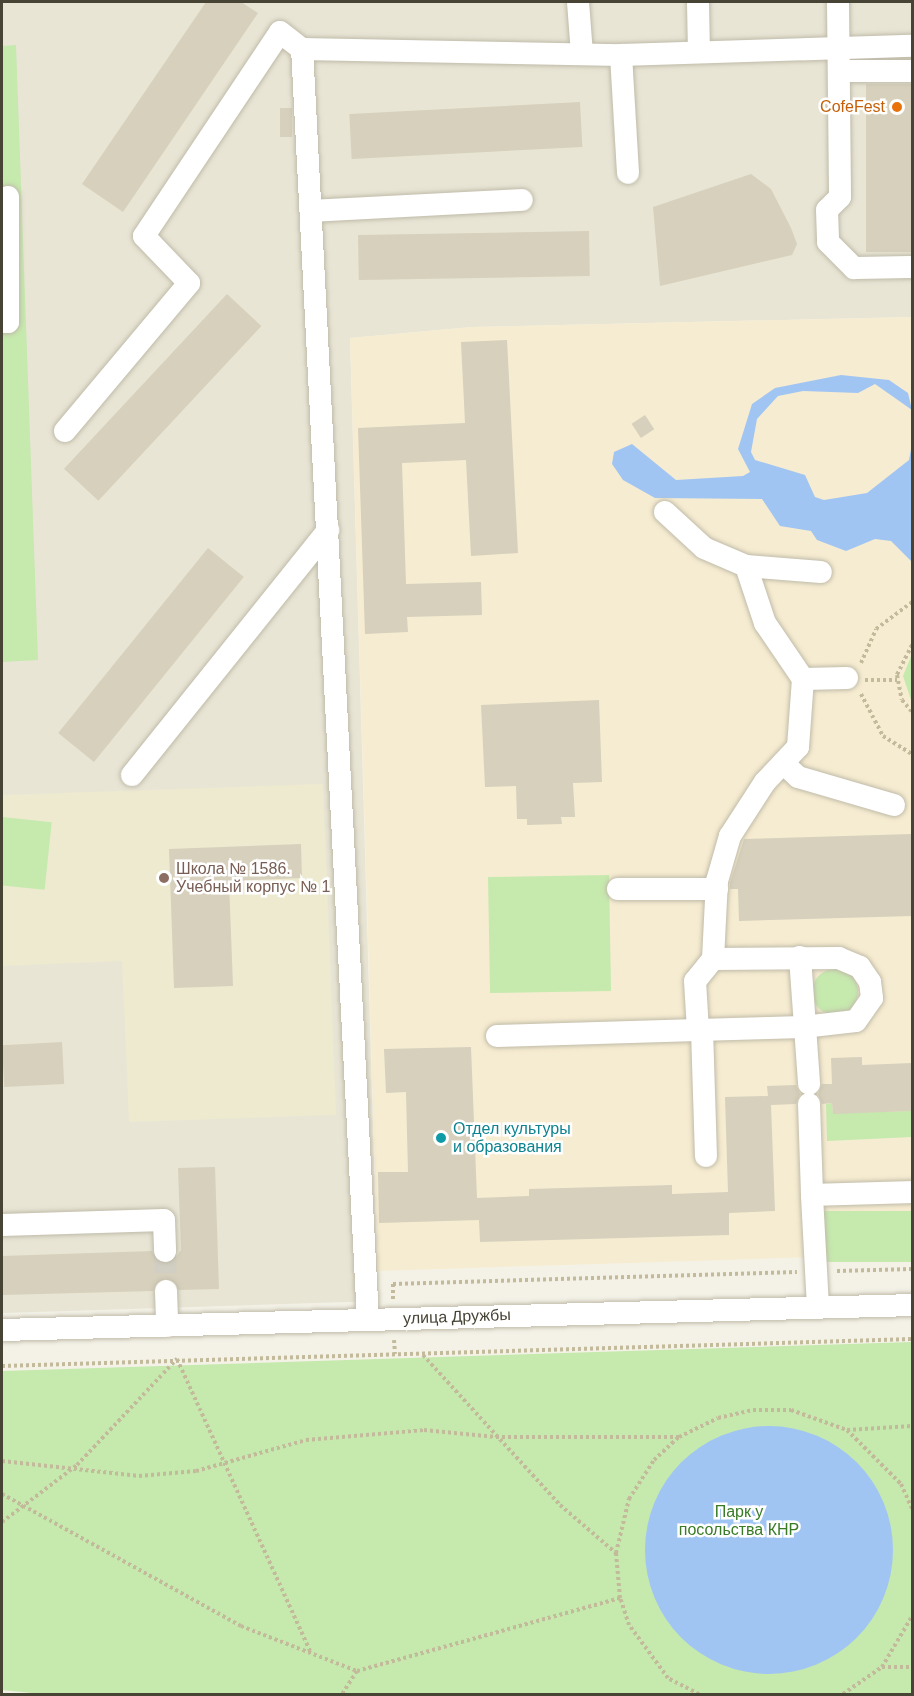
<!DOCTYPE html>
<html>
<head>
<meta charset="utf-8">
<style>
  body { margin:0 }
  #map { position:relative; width:914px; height:1696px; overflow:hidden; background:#f4f2e7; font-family:Helvetica,sans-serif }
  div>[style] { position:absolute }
  .residential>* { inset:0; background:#e8e5d5 }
  .commercial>* { inset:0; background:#f6ecd1 }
  .education>* { inset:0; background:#edead0 }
  .green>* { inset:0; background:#c6e9ae; transform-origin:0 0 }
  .round { border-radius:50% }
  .water>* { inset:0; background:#a1c5f3 }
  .building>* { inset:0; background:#d6d0bc; transform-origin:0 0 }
  .minor-tunnel>* { height:22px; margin-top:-11px; transform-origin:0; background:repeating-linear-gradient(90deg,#d1cfc3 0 22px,transparent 0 33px) }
  .path>* { height:4px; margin-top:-2px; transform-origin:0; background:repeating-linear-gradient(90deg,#c2ba9a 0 3px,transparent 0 6px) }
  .roads { filter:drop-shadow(0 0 2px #c0bba9) drop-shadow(0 0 2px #c0bba9) }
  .minor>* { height:22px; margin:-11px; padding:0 11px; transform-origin:11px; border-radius:11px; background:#fff }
  .dots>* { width:16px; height:16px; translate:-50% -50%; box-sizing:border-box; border:3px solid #fff; border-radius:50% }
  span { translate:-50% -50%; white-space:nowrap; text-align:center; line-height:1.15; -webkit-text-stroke:5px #fff; paint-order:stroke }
  .food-label { font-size:16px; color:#c56008 }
  .right { translate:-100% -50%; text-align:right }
  .education-label { font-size:16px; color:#785e54 }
  .left { translate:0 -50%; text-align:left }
  .culture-label { font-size:16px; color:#0d838f }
  .street-label { font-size:16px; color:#474335 }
  .park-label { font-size:16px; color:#397b27 }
  .frame { position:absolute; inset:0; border:3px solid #474335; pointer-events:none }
</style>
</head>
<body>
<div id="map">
  <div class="residential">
    <i style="clip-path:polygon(2px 2px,912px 2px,912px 317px,472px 327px,350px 338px,378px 1301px,2px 1313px)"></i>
  </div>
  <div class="commercial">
    <i style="clip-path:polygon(912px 317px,912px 1254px,378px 1271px,350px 338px,472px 327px)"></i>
  </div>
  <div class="education">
    <i style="clip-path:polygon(323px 784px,336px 1115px,129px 1122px,122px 961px,2px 966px,2px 795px)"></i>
  </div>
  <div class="green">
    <i style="clip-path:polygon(16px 45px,38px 660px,2px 662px,2px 46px)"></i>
    <i style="clip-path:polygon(912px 654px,912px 703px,903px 676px)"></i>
    <i style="left:2px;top:817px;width:50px;height:68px;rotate:6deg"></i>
    <i style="left:609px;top:875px;width:116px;height:121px;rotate:89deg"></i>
    <i class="round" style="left:812px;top:969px;width:46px;height:46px"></i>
    <i style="clip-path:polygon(832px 1103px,833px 1113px,912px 1111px,912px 1137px,827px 1141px,826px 1104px)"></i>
    <i style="left:912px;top:1211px;width:51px;height:90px;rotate:90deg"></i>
    <i style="clip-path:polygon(912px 1342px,912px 1694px,42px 1694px,2px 1690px,2px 1371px)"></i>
  </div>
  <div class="water">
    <i style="clip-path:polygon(841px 375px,889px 380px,908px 393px,912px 410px,875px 384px,858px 393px,803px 391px,778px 396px,757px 419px,751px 452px,755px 460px,805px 475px,815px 497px,824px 500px,867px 493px,909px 460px,912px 444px,912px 562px,891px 541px,875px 539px,846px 551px,817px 540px,811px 531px,780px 526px,762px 499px,655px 498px,623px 480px,612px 464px,614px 452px,632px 444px,676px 480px,743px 476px,750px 472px,738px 449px,752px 404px,775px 388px)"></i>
    <i class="round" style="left:645px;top:1426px;width:248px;height:248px"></i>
  </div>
  <div class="building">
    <i style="clip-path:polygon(206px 2px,241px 2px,258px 13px,123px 212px,82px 184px)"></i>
    <i style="left:866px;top:84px;width:46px;height:168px"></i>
    <i style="left:580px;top:102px;width:45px;height:231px;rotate:87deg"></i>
    <i style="left:280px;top:108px;width:12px;height:29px"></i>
    <i style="clip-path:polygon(751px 174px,771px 189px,791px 228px,797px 244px,792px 255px,660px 286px,653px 207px)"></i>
    <i style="left:589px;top:231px;width:45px;height:231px;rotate:89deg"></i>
    <i style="left:227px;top:294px;width:47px;height:239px;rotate:43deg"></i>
    <i style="clip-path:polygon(507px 340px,518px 553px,471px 556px,466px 460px,402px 463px,406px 584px,481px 582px,482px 615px,407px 617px,408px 632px,365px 634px,358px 428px,465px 423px,461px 342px)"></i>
    <i style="left:645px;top:415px;width:17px;height:16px;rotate:57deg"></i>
    <i style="left:208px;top:548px;width:46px;height:238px;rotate:39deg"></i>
    <i style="clip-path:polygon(599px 700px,602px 782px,573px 783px,575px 817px,561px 817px,562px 824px,527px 825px,527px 819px,517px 819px,516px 786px,485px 787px,481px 705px)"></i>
    <i style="clip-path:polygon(912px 834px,912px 916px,739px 921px,738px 889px,730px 889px,730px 883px,744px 839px)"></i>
    <i style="clip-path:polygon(301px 844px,302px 878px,229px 881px,233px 986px,174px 988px,169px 849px)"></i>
    <i style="left:62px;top:1042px;width:42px;height:60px;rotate:87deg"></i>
    <i style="clip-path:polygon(471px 1047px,477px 1198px,529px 1196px,529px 1189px,672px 1185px,672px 1194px,728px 1192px,725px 1097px,768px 1096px,767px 1086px,796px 1085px,800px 1094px,796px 1104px,771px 1105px,775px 1211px,729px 1213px,729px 1235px,480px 1242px,479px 1220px,379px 1223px,378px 1172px,408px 1172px,406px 1092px,386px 1093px,384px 1049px)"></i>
    <i style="clip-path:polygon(862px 1057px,862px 1065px,912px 1063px,912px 1111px,833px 1114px,832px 1103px,822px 1104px,818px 1094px,822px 1084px,832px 1084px,831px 1058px)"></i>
    <i style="clip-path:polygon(215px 1167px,219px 1289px,179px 1290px,165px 1278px,153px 1291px,2px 1295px,2px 1256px,152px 1251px,158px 1263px,172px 1263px,181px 1250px,178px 1168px)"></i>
  </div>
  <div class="minor-tunnel">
    <i style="left:165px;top:1251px;width:40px;rotate:88.6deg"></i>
  </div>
  <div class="path">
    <i style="left:912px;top:645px;width:34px;rotate:117deg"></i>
    <i style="left:897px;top:675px;width:25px;rotate:79deg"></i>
    <i style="left:902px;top:700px;width:16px;rotate:50deg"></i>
    <i style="left:861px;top:663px;width:37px;rotate:-66deg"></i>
    <i style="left:876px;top:629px;width:45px;rotate:-36.9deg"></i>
    <i style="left:865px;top:680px;width:32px"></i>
    <i style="left:861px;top:694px;width:47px;rotate:62.4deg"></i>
    <i style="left:883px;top:736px;width:34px;rotate:32deg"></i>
    <i style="left:837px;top:1271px;width:75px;rotate:-1.5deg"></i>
    <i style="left:393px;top:1299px;width:15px;rotate:-90deg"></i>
    <i style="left:393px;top:1284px;width:404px;rotate:-1.7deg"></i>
    <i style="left:394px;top:1340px;width:14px;rotate:86deg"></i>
    <i style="left:423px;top:1355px;width:203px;rotate:47.6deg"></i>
    <i style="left:560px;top:1505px;width:74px;rotate:40.6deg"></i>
    <i style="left:2px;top:1366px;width:910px;rotate:-1.7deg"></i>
    <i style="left:847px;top:1430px;width:65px;rotate:-3.5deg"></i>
    <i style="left:2px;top:1461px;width:138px;rotate:6.2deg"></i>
    <i style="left:139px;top:1476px;width:57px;rotate:-5deg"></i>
    <i style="left:196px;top:1471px;width:114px;rotate:-15.7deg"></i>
    <i style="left:306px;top:1440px;width:118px;rotate:-4.8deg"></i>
    <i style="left:424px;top:1430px;width:72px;rotate:5.6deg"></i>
    <i style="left:496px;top:1437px;width:183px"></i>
    <i style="left:2px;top:1494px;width:273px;rotate:28.9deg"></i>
    <i style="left:241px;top:1626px;width:124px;rotate:21.2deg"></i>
    <i style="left:357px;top:1671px;width:27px;rotate:123deg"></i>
    <i style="left:2px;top:1522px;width:94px;rotate:-37.2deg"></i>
    <i style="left:77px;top:1465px;width:146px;rotate:-46.7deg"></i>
    <i style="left:177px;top:1359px;width:323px;rotate:65.5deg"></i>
    <i style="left:882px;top:1667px;width:30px"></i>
    <i style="left:357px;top:1671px;width:273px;rotate:-15.5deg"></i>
    <i style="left:699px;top:1694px;width:35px;rotate:-153deg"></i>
    <i style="left:668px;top:1678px;width:66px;rotate:-126.3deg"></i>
    <i style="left:629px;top:1625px;width:28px;rotate:-108deg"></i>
    <i style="left:620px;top:1598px;width:45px;rotate:-95.1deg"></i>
    <i style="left:616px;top:1553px;width:56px;rotate:-76.5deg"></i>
    <i style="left:629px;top:1499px;width:46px;rotate:-57.3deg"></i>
    <i style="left:654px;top:1460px;width:34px;rotate:-43deg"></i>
    <i style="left:679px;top:1437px;width:43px;rotate:-26deg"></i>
    <i style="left:718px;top:1418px;width:36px;rotate:-13deg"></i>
    <i style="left:753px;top:1410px;width:38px"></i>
    <i style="left:791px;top:1410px;width:59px;rotate:19.7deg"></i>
    <i style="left:847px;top:1430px;width:76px;rotate:45deg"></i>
    <i style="left:901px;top:1484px;width:27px;rotate:66deg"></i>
    <i style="left:843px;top:1694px;width:47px;rotate:-34.7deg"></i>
    <i style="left:882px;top:1667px;width:59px;rotate:-59.5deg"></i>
  </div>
  <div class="roads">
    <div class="minor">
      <i style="left:578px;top:2px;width:52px;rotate:85.6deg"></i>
      <i style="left:698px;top:2px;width:50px;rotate:88.9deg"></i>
      <i style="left:838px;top:2px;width:195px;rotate:89.4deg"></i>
      <i style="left:840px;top:197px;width:18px;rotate:135deg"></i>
      <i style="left:827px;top:210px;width:32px;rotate:88deg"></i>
      <i style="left:828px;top:242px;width:37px;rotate:45deg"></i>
      <i style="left:854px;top:268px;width:58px;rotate:-1deg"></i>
      <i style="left:621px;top:55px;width:118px;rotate:86.6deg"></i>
      <i style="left:839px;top:71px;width:73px"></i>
      <i style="left:311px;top:211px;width:211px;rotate:-3deg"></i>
      <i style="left:2px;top:322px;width:6px"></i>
      <i style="left:8px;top:322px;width:125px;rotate:-90deg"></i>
      <i style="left:65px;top:431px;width:193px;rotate:-50deg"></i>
      <i style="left:189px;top:283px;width:65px;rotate:-133.8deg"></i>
      <i style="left:144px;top:236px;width:245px;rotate:-56.3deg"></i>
      <i style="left:280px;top:32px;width:28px;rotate:38deg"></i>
      <i style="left:665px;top:512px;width:53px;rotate:42.7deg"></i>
      <i style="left:704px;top:548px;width:46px;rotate:23.2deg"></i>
      <i style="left:746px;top:566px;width:75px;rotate:4.6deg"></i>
      <i style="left:746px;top:566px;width:60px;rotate:71.6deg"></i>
      <i style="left:765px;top:623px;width:68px;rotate:55.8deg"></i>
      <i style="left:783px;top:763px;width:21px;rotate:43deg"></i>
      <i style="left:798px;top:777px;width:100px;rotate:16.3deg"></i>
      <i style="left:132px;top:775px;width:314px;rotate:-51.3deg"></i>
      <i style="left:618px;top:889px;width:99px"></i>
      <i style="left:800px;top:957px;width:127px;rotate:85.9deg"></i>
      <i style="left:713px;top:959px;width:78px;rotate:-87.1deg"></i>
      <i style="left:717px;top:881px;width:47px;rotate:-73.9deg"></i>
      <i style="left:730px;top:836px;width:64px;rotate:-57.1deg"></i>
      <i style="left:765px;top:782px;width:48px;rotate:-46.7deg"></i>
      <i style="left:798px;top:747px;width:68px;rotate:-85.8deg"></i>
      <i style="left:803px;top:679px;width:44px;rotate:-1.3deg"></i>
      <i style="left:702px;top:1030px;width:126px;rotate:88.2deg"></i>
      <i style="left:497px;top:1036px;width:201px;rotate:-1.7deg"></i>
      <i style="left:698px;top:1030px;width:105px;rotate:-1.6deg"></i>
      <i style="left:803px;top:1027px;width:53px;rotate:-6.5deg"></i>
      <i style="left:856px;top:1021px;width:28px;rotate:-55deg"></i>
      <i style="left:872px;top:998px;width:16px;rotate:-97deg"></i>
      <i style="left:870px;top:982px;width:18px;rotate:-124deg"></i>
      <i style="left:860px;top:967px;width:23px;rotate:-157deg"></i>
      <i style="left:839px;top:958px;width:126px;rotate:179.5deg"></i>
      <i style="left:713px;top:959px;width:28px;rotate:129deg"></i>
      <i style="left:695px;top:981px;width:49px;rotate:86.5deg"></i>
      <i style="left:809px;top:1104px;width:91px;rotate:88.1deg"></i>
      <i style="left:2px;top:1225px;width:162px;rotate:-1.8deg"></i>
      <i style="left:164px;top:1220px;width:31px;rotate:88deg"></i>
      <i style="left:166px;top:1291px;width:35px;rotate:88deg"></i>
      <i style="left:818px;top:1307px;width:112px;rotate:-93.1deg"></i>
      <i style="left:812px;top:1195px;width:100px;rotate:-1.7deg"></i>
      <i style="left:368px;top:1320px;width:1273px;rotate:-92.97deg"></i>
      <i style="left:302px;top:49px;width:319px;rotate:1.1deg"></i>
      <i style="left:621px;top:55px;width:291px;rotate:-1.8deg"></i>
      <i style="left:2px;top:1330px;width:910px;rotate:-1.57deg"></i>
    </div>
  </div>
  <div class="dots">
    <i style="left:897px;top:107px;background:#e8710a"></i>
    <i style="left:164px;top:878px;background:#8d6e63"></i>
    <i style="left:441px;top:1138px;background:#0f9aa8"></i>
  </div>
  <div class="food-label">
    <span class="right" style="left:885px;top:107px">CofeFest</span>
  </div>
  <div class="education-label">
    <span class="left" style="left:176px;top:878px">Школа № 1586.<br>Учебный корпус № 1</span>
  </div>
  <div class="culture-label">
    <span class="left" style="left:453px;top:1138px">Отдел культуры<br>и образования</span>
  </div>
  <div class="street-label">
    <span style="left:457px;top:1317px;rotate:-2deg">улица Дружбы</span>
  </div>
  <div class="park-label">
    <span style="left:739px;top:1521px">Парк у<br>посольства КНР</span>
  </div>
  <div class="frame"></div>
</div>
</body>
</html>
